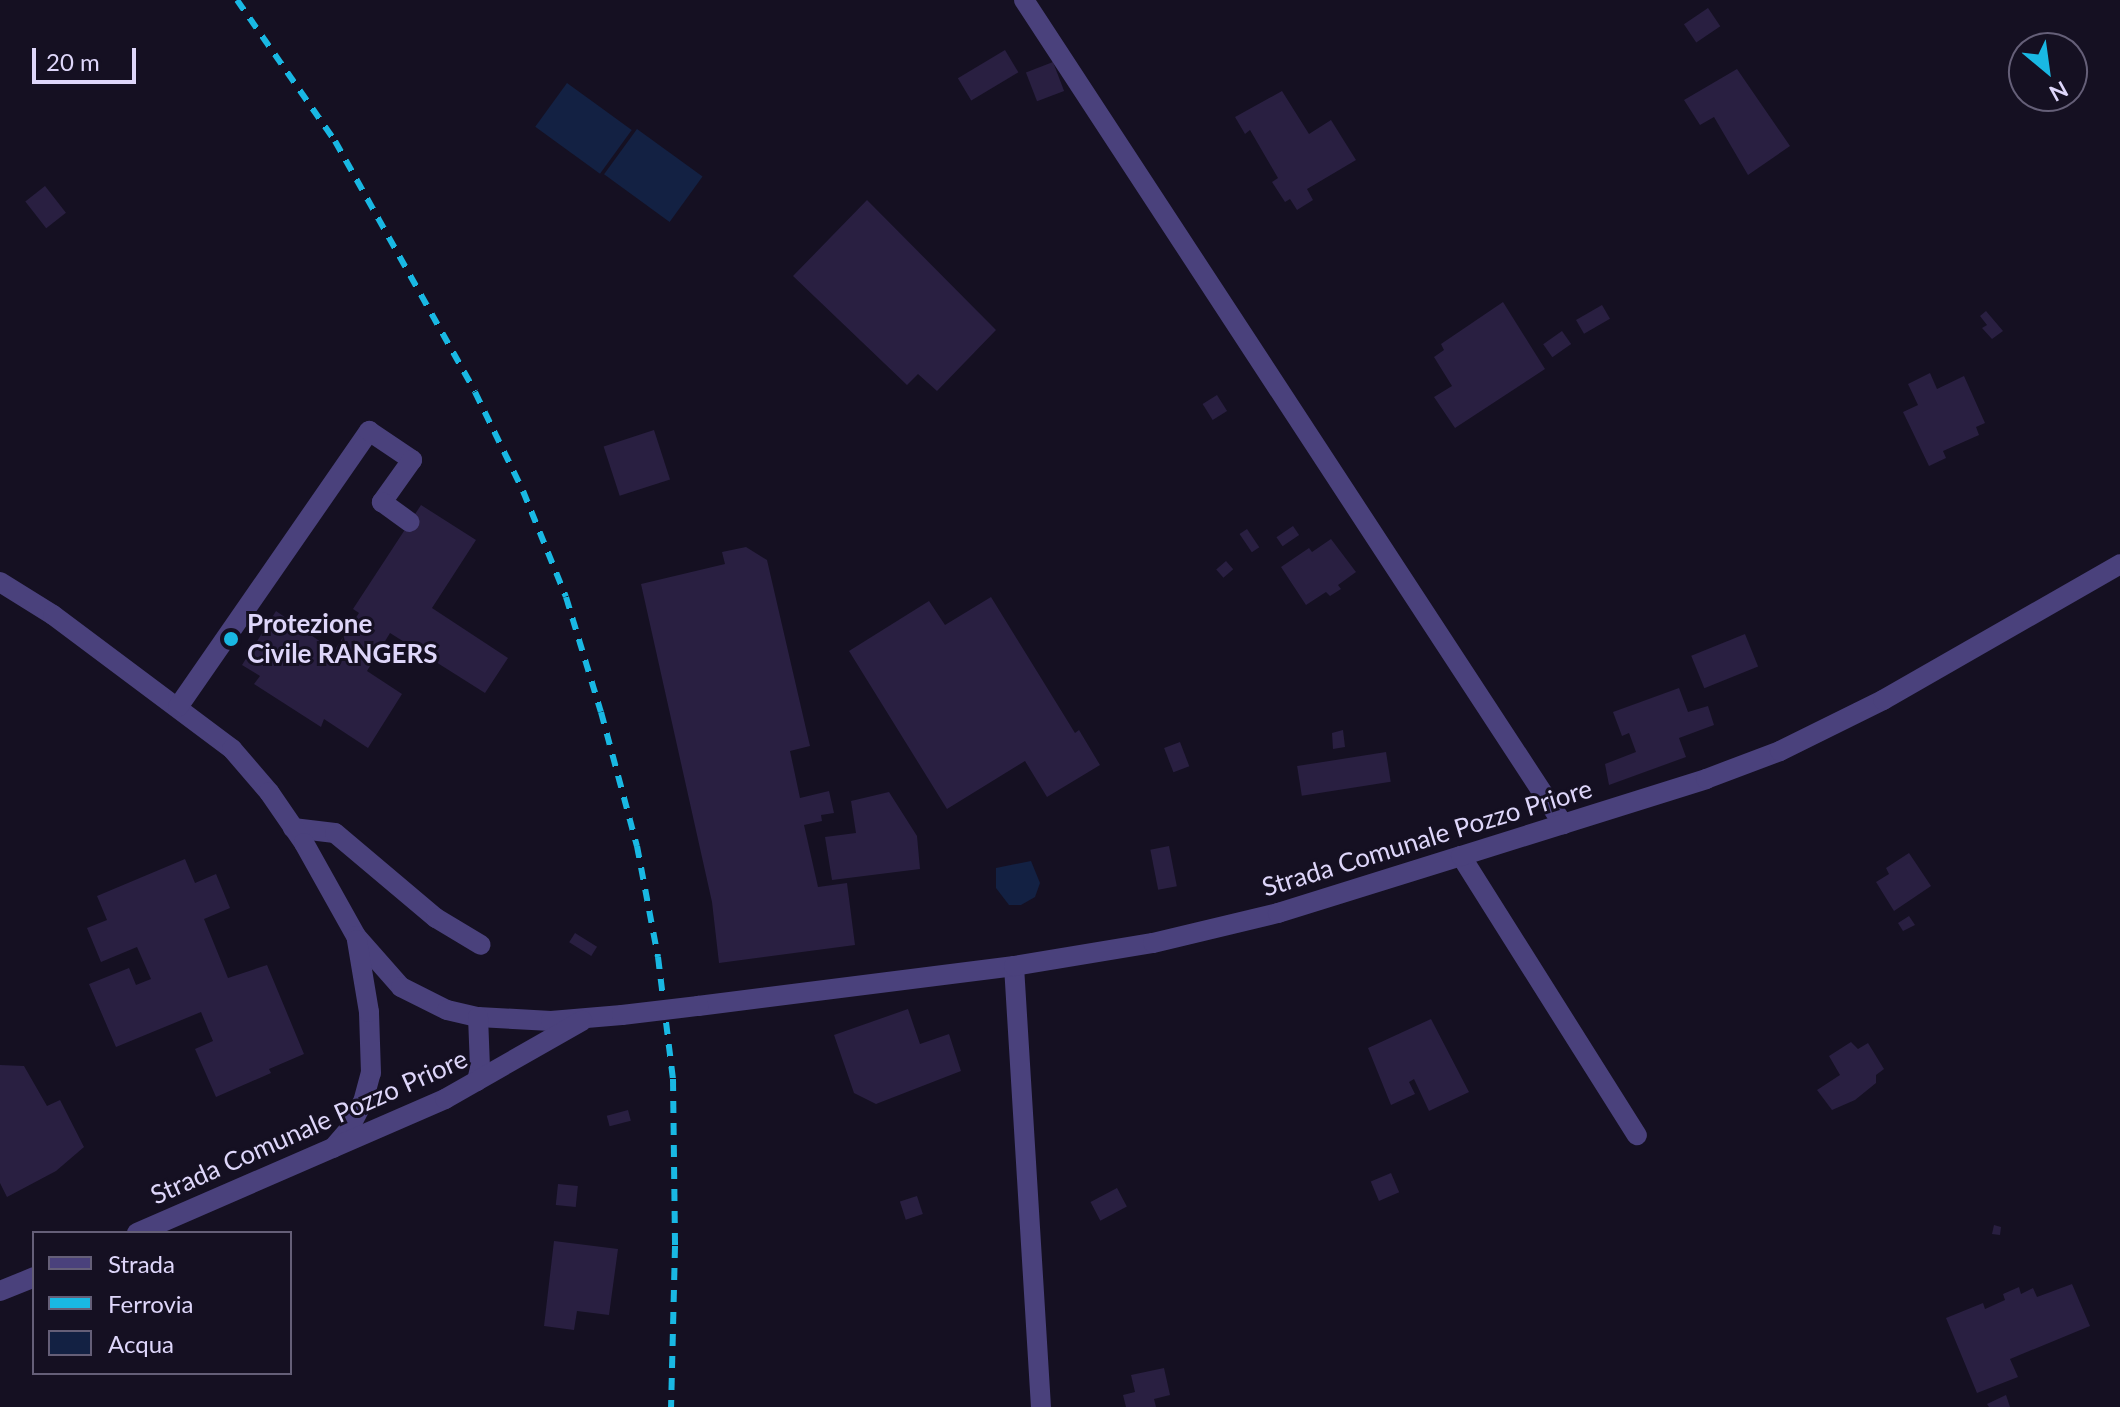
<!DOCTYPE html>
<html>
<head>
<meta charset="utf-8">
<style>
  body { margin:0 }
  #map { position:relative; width:2120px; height:1407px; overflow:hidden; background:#151022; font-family:Lato,sans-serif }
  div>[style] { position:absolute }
  .water>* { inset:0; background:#132143; transform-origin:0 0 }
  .building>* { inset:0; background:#291f41; transform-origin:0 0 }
  .lane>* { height:20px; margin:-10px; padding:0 10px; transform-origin:10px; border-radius:10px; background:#4a417c }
  .street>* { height:20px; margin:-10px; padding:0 10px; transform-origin:10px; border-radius:10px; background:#4a417c }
  .rail>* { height:6px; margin-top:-3px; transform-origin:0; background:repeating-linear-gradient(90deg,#19b8e3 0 12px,transparent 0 22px) }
  .street-bridge>* { height:20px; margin:-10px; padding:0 10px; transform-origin:10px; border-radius:10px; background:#4a417c }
  .dots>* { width:22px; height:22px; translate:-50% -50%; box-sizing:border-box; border:4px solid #151022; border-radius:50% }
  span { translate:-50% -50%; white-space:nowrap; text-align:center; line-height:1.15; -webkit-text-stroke:6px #151022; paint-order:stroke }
  .poi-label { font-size:26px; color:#ded6fa; font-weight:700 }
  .left { translate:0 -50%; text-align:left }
  .street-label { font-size:26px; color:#ded6fa }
  .legend { position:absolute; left:32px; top:1231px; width:260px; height:144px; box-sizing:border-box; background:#151022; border:2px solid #655f78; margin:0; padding:10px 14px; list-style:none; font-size:24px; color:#ded6fa }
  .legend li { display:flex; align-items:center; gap:16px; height:40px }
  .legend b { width:40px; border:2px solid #655f78 }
  .north { position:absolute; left:2008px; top:32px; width:80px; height:80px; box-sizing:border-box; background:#151022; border:2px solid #655f78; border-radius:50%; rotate:151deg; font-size:22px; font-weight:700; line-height:32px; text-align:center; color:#ded6fa }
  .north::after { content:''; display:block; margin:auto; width:28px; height:36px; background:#19b8e3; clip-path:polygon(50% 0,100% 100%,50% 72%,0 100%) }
  .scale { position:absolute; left:32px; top:48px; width:104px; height:36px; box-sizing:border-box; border:4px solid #ded6fa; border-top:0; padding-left:10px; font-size:24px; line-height:28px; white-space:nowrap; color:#ded6fa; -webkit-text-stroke:6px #151022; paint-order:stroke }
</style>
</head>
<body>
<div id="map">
  <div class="water">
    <i style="left:567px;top:83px;width:80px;height:54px;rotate:36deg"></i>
    <i style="left:637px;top:129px;width:81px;height:56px;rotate:36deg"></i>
    <i style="clip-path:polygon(1031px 861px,1040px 883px,1035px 897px,1021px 905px,1009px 905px,996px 888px,996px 868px)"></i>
  </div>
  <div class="building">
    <i style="left:1708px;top:8px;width:22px;height:29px;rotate:56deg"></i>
    <i style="left:1005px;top:50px;width:26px;height:55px;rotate:59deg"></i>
    <i style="left:1053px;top:62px;width:31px;height:29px;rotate:69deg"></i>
    <i style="clip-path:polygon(1737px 69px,1790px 146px,1748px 175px,1714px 117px,1700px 125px,1684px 100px)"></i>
    <i style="clip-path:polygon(1282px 91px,1309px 134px,1331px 120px,1356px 160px,1307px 189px,1313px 200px,1297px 210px,1290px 199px,1285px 202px,1272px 182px,1278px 178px,1250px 130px,1245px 134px,1235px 117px)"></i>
    <i style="left:45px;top:186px;width:34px;height:25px;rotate:52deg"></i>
    <i style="clip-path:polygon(867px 200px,996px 330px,937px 391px,918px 374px,907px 385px,793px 276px)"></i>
    <i style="clip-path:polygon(1503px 302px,1545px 369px,1455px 428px,1434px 397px,1452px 386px,1434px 357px,1444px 350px,1441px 344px)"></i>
    <i style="left:1602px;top:305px;width:16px;height:30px;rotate:60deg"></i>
    <i style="clip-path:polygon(1986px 311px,2003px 331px,1992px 339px,1982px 328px,1987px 325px,1980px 316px)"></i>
    <i style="left:1562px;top:331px;width:16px;height:23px;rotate:55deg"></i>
    <i style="clip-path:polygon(1930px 373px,1937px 389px,1964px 376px,1985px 423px,1976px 427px,1979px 435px,1943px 451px,1946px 458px,1929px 466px,1903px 412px,1918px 405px,1908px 384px)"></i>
    <i style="left:1217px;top:395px;width:19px;height:17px;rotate:58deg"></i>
    <i style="left:654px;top:430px;width:52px;height:53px;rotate:72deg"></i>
    <i style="clip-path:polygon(421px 505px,476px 540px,432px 608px,508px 658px,485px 693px,390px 633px,367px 671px,402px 694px,368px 748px,324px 719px,321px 727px,254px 684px,260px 676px,242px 665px,276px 611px,334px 651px,359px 613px,353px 609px)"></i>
    <i style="left:1293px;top:526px;width:11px;height:20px;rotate:56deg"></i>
    <i style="left:1247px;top:529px;width:22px;height:9px;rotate:56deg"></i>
    <i style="clip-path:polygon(1331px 539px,1356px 572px,1338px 585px,1341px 589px,1330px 596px,1326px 592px,1306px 605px,1281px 567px,1309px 548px,1312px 552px)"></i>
    <i style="clip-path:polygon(746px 547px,767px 560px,810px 746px,790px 751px,800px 798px,829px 791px,834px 813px,821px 815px,822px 821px,804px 825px,818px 887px,847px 883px,855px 945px,719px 963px,712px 902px,641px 584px,725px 564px,722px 552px)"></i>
    <i style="left:1226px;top:561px;width:11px;height:13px;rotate:49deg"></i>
    <i style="clip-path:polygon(991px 597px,1075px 733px,1079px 730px,1100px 765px,1047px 797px,1025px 761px,947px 809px,849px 651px,929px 601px,945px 625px)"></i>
    <i style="left:1745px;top:634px;width:35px;height:58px;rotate:68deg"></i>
    <i style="clip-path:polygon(1679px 688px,1688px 712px,1708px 706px,1714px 725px,1679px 738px,1686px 757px,1609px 785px,1605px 764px,1636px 752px,1629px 733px,1622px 736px,1613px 712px)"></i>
    <i style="clip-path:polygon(1343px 730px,1345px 747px,1333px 749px,1332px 733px)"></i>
    <i style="left:1180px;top:742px;width:26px;height:17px;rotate:69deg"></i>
    <i style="left:1386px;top:752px;width:30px;height:90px;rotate:81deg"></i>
    <i style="clip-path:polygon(889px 792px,917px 836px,920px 869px,832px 880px,825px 837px,856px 833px,851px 801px)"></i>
    <i style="left:1169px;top:846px;width:41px;height:19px;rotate:79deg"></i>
    <i style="clip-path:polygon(1909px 853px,1931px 886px,1894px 911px,1876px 882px,1889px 874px,1886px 868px)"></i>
    <i style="clip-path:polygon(185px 859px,195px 883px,216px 874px,230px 908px,204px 919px,228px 978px,267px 965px,304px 1054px,269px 1069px,271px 1073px,216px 1097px,195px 1049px,213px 1041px,201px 1012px,116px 1047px,89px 984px,129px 968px,136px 985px,151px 979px,137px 947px,101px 962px,87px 928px,107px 920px,97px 896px)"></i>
    <i style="clip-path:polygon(1909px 916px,1915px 925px,1903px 931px,1898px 923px)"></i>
    <i style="left:575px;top:933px;width:26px;height:11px;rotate:32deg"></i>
    <i style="clip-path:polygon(908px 1009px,920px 1044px,949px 1034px,961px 1071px,876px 1104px,854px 1093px,834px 1035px)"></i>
    <i style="clip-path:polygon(1431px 1019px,1469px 1092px,1429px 1111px,1414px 1079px,1409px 1082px,1415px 1094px,1391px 1105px,1368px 1048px)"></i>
    <i style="clip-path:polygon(1851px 1042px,1858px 1049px,1868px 1043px,1884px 1069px,1876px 1075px,1876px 1083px,1855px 1100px,1832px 1110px,1817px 1090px,1840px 1075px,1829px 1056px)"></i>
    <i style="clip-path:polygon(0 1065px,24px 1066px,47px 1106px,60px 1100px,84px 1147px,56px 1171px,7px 1197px,0 1183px)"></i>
    <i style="left:628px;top:1110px;width:11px;height:22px;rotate:75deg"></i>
    <i style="left:1391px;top:1173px;width:21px;height:22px;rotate:67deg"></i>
    <i style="left:558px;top:1184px;width:20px;height:21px;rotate:6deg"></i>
    <i style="left:1117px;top:1188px;width:21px;height:30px;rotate:62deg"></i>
    <i style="left:917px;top:1196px;width:19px;height:18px;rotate:72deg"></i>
    <i style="clip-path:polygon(1994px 1225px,2001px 1227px,2000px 1235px,1992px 1234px)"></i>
    <i style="clip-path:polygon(554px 1241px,618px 1249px,609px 1315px,577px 1311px,574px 1330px,544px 1326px)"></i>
    <i style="clip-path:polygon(2072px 1284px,2090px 1326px,2010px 1359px,2018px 1377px,1977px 1393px,1946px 1318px,1983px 1303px,1985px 1309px,2005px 1300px,2003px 1294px,2019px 1287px,2021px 1294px,2033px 1288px,2037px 1297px)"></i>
    <i style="clip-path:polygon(1164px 1368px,1170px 1395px,1154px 1399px,1156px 1407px,1126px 1407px,1123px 1395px,1135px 1392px,1131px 1375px)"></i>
    <i style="clip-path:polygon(2006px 1395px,2010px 1407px,1989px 1407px,1987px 1404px)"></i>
  </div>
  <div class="lane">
    <i style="left:293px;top:828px;width:42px;rotate:6.8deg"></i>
    <i style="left:335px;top:833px;width:132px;rotate:40.1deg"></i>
    <i style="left:436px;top:918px;width:52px;rotate:31deg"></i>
  </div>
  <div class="street">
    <i style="left:1024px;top:0;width:985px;rotate:56.81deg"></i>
    <i style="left:0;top:582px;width:62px;rotate:31.9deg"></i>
    <i style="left:53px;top:615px;width:224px;rotate:36.8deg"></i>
    <i style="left:232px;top:749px;width:57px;rotate:49.3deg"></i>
    <i style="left:269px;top:792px;width:62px;rotate:55.5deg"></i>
    <i style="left:304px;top:843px;width:107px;rotate:60.8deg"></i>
    <i style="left:356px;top:936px;width:68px;rotate:48.6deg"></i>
    <i style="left:401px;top:987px;width:51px;rotate:26.6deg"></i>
    <i style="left:447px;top:1010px;width:32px;rotate:13deg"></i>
    <i style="left:478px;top:1017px;width:73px;rotate:3.1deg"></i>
    <i style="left:551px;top:1021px;width:71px;rotate:-4.8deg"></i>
    <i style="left:178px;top:707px;width:336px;rotate:-55.3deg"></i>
    <i style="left:369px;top:431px;width:52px;rotate:34deg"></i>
    <i style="left:412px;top:460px;width:52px;rotate:125.5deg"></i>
    <i style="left:382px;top:502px;width:34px;rotate:36deg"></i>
    <i style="left:1461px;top:856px;width:330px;rotate:57.8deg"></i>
    <i style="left:1014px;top:966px;width:442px;rotate:86.5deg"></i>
    <i style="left:698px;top:1006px;width:319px;rotate:-7.2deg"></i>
    <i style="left:1014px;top:966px;width:141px;rotate:-9.4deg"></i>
    <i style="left:1153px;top:943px;width:129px;rotate:-13.5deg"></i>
    <i style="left:1278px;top:913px;width:192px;rotate:-17.3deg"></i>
    <i style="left:1461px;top:856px;width:257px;rotate:-17.4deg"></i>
    <i style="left:1706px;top:779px;width:79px;rotate:-20.7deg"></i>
    <i style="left:1780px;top:751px;width:115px;rotate:-26.3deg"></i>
    <i style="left:1883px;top:700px;width:273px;rotate:-29.8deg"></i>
    <i style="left:477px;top:1081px;width:13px;rotate:-77deg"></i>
    <i style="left:480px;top:1068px;width:51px;rotate:-92.2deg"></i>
    <i style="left:333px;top:1148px;width:23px;rotate:-49deg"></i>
    <i style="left:348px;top:1131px;width:33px;rotate:-63deg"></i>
    <i style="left:363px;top:1102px;width:30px;rotate:-75deg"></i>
    <i style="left:371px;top:1073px;width:61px;rotate:-91.9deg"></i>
    <i style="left:369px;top:1012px;width:73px;rotate:-99.5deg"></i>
    <i style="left:137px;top:1233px;width:336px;rotate:-23.5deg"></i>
    <i style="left:445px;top:1099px;width:158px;rotate:-29.7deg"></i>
    <i style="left:0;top:1291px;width:37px;rotate:-22deg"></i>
  </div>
  <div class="rail">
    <i style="left:237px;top:0;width:172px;rotate:55.2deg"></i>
    <i style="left:335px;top:141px;width:287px;rotate:60.8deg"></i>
    <i style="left:475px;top:392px;width:110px;rotate:64.1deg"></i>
    <i style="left:523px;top:491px;width:114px;rotate:67.9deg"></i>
    <i style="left:566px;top:597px;width:120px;rotate:73.1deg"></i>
    <i style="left:601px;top:712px;width:139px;rotate:75deg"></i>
    <i style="left:637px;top:846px;width:113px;rotate:79.3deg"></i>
    <i style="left:658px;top:957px;width:123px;rotate:83deg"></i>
    <i style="left:673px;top:1079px;width:167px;rotate:89.3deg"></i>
    <i style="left:675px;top:1246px;width:161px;rotate:91.4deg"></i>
  </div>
  <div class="street-bridge">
    <i style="left:622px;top:1015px;width:77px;rotate:-6.8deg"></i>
  </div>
  <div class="dots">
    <i style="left:231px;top:639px;background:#19b8e3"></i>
  </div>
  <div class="poi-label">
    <span class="left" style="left:247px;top:639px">Protezione<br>Civile RANGERS</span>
  </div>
  <div class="street-label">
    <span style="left:1427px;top:838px;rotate:-17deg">Strada Comunale Pozzo Priore</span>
    <span style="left:309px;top:1127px;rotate:-24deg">Strada Comunale Pozzo Priore</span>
  </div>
  <ul class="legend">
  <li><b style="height:10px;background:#4a417c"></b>Strada</li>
  <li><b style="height:10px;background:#19b8e3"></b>Ferrovia</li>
  <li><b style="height:22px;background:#132143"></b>Acqua</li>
  </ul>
  <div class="north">N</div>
  <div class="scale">20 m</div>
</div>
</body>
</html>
